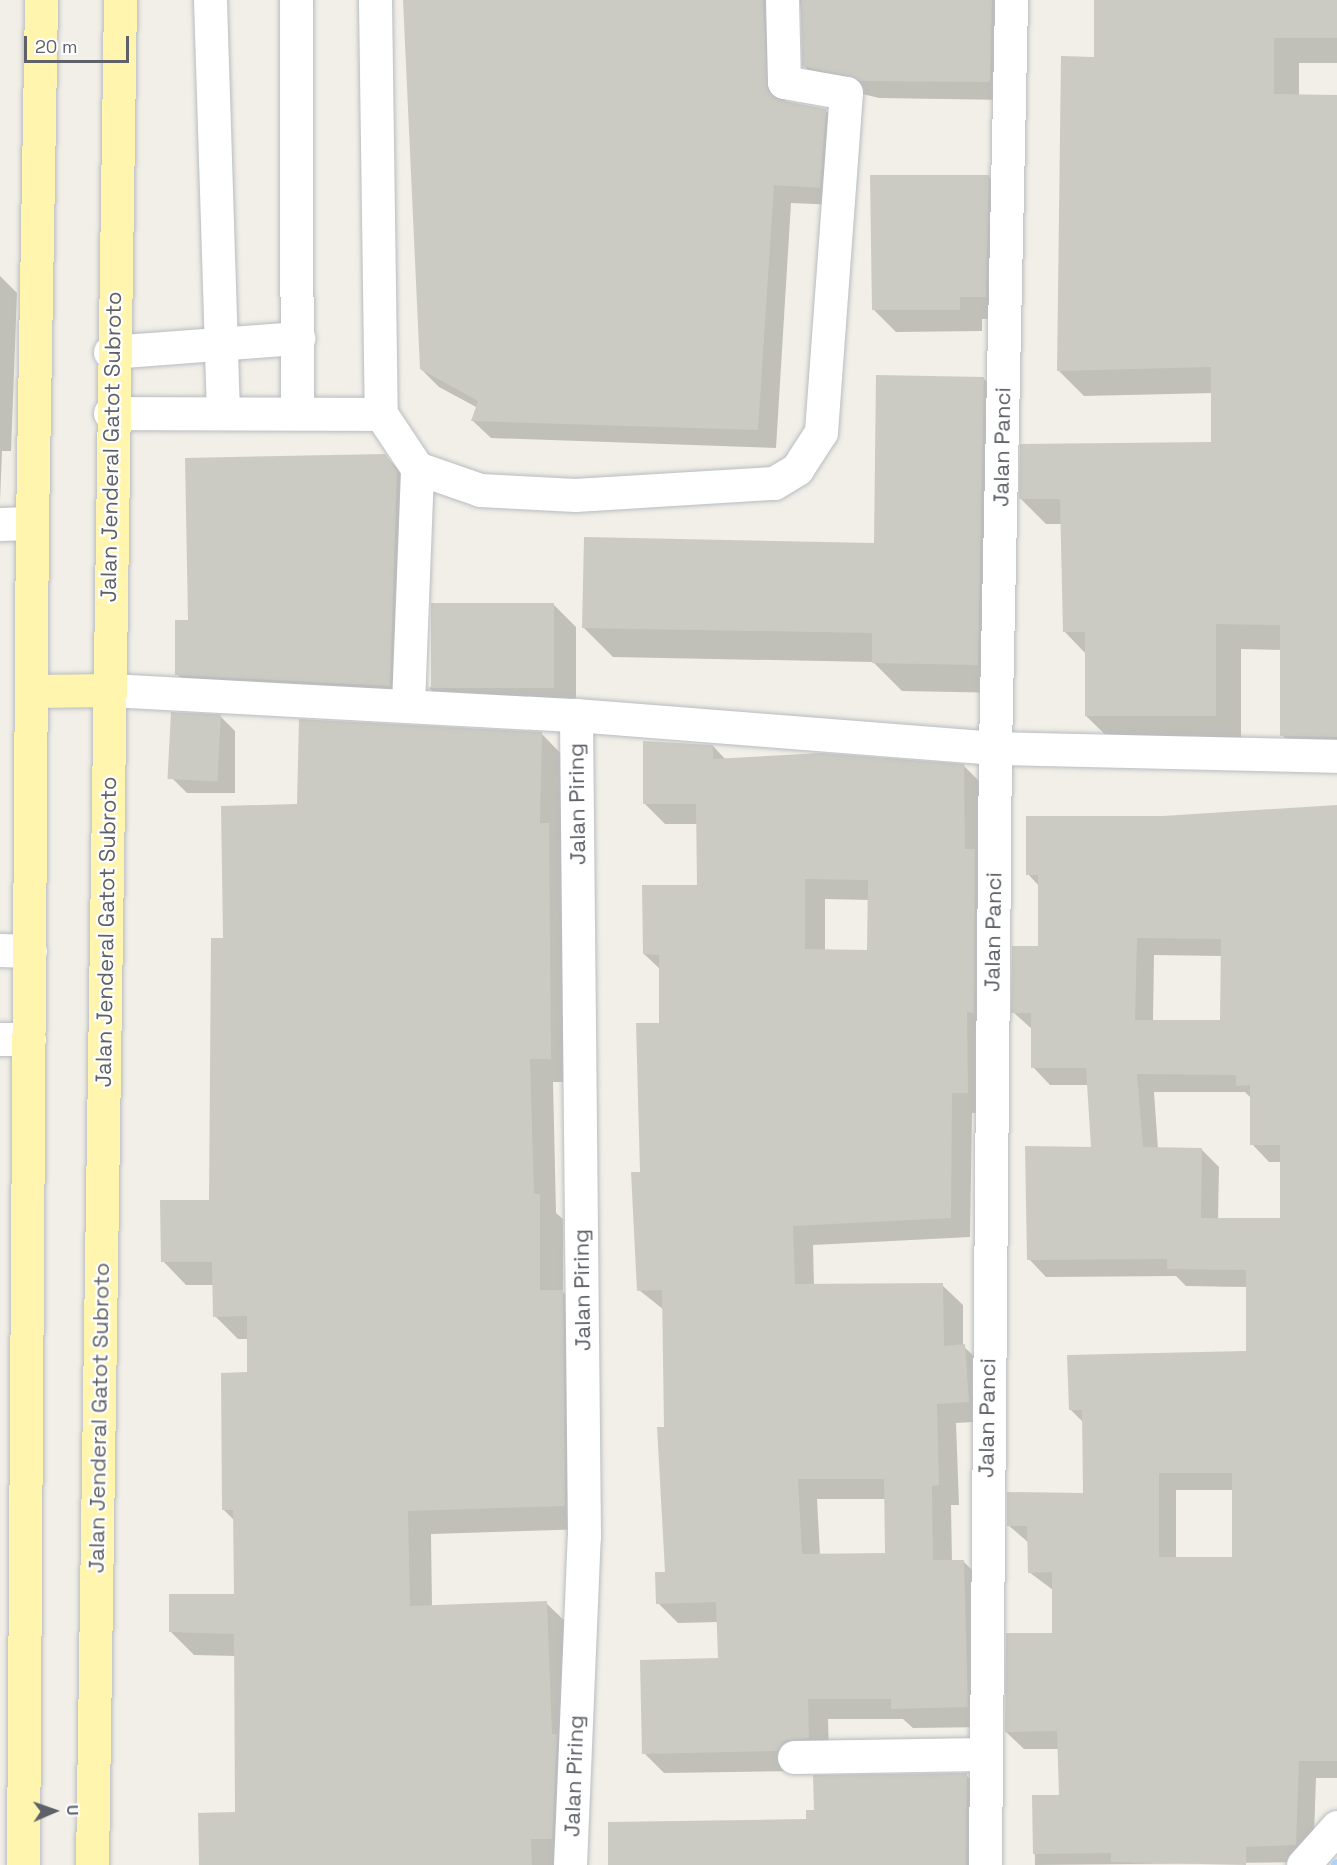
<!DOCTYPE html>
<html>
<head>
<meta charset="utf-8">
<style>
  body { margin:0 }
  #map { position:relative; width:1337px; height:1865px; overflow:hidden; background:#f1efe7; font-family:"Space Grotesk",sans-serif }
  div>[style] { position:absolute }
  .shadow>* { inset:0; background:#0003 }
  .stream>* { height:10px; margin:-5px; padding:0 5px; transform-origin:5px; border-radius:5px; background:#aad6ff }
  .building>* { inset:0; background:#cccbc3; transform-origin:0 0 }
  .roads { filter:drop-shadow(0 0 2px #b9bcc1) drop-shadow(0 0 2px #b9bcc1) }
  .minor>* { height:33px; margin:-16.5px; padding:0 16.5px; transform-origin:16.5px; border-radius:16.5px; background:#fff }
  .major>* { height:33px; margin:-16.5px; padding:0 16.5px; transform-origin:16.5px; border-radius:16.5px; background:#fff5af }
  span { translate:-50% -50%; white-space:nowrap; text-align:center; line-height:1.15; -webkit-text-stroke:4.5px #fff; paint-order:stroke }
  .street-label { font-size:22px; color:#5e6268 }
  .north { position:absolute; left:24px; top:1781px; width:60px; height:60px; -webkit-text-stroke:4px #fff; paint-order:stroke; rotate:88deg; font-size:16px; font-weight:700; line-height:24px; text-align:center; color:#5e6268 }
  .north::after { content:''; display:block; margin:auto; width:21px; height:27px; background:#5e6268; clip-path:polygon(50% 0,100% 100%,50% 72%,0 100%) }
  .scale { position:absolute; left:24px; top:36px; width:105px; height:27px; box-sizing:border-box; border:3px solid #5e6268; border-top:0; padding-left:8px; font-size:18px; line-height:21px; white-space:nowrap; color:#5e6268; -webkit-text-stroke:4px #fff; paint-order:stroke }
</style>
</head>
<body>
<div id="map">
  <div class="shadow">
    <i style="clip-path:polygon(405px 0,798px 0,783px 10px,785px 103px,825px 110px,843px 128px,838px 205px,791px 203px,776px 448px,491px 438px,473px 421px,478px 408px,439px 387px,421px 369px)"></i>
    <i style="clip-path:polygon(800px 0,1023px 0,1008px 100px,879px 98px,822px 84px,804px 66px)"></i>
    <i style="clip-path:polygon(1094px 0,1337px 0,1337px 63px,1299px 63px,1299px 96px,1337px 97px,1337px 761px,1308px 761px,1282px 735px,1282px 650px,1241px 649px,1241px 741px,1112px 741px,1086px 716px,1086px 654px,1064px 631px,1062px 524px,1046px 524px,1021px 499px,1213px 443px,1213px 393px,1084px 396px,1058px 370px,1096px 58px)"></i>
    <i style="clip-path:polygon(988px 176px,1010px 199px,1008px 318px,982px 319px,982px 331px,896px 332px,873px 309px)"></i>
    <i style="clip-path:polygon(0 276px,17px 293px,11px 451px,2px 451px,0 501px)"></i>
    <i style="clip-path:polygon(983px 378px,1012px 407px,1007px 693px,902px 691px,873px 662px,613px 657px,584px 628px,875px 544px)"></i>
    <i style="clip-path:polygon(385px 456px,412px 483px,417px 713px,204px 701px,177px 674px,190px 621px)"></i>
    <i style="clip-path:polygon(554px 605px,576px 627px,576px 717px,451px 710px,429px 688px)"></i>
    <i style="clip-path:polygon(220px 716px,235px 731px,235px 793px,187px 793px,172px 778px)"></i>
    <i style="clip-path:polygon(541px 733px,564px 757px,573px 1082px,553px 1082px,556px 1213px,563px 1219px,563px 1292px,586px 1315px,588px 1529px,431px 1534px,432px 1607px,546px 1603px,570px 1626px,554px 1865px,201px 1865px,236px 1813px,236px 1656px,194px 1655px,171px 1632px,236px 1596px,234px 1520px,223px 1509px,248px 1373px,249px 1339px,238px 1339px,215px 1316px,214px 1285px,186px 1285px,163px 1261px,210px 1201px,224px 940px,298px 806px)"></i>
    <i style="clip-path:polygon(evenodd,713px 746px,726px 760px,964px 766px,984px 786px,988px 1112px,972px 1113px,970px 1237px,813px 1245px,814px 1286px,942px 1285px,963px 1305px,963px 1346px,985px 1366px,989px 1421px,956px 1423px,959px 1505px,951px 1505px,952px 1562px,964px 1562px,984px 1582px,987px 1727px,913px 1728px,903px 1719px,828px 1719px,829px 1758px,797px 1771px,664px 1773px,644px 1753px,719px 1660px,718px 1622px,678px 1623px,658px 1603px,667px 1573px,664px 1310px,639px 1290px,641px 1174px,661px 1025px,661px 970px,644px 954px,699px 886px,698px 824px,665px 824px,645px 804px,713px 746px,825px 899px,869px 900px,868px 951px,825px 951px,825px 899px,713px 746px,817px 1499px,886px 1499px,887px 1554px,820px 1555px,817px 1499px)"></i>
    <i style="clip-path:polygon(evenodd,1337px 808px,1337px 1778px,1316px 1778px,1313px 1862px,1035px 1865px,1034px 1797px,1060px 1796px,1059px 1749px,1024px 1749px,1006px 1732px,1053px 1635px,1053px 1590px,1029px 1572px,1029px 1543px,1008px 1525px,1084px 1495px,1084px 1423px,1071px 1410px,1248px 1353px,1248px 1287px,1186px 1286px,1176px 1276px,1046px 1277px,1029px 1259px,1093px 1148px,1089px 1085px,1050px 1085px,1033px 1067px,1033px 1030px,1013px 1012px,1039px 947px,1039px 886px,1028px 874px,1163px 817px,1337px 808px,1154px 955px,1222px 956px,1222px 1021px,1153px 1021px,1154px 955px,1337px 808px,1154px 1092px,1245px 1092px,1252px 1099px,1252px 1144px,1269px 1162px,1282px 1162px,1281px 1219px,1218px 1219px,1219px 1167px,1201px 1149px,1158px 1149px,1154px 1092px,1337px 808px,1176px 1490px,1234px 1490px,1233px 1558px,1176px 1558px,1176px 1490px)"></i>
    <i style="clip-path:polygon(966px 1775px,984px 1792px,986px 1865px,610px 1865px,807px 1821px,815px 1811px)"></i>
  </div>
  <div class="stream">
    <i style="left:1336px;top:1865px;width:1px;rotate:-45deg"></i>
  </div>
  <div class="building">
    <i style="clip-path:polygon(403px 0,763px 0,768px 91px,780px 100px,826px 109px,820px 188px,774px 185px,758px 430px,471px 421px,478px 401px,420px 369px)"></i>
    <i style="clip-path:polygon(801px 0,992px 0,990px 82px,860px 81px,802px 66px)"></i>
    <i style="clip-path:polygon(1094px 0,1337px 0,1337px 38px,1274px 38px,1274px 94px,1337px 95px,1337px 737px,1280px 736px,1280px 625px,1216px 624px,1216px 716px,1085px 716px,1085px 632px,1063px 632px,1060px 499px,1019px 499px,1020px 444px,1211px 442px,1211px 367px,1057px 371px,1061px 56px,1094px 57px)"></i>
    <i style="clip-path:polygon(870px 175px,989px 175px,986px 297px,960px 297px,960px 310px,872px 310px)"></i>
    <i style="clip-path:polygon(876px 375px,984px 377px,978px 665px,872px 663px,872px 633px,582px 628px,584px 537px,874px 543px)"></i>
    <i style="clip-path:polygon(385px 454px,397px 471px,390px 686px,175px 675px,175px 620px,188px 620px,185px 458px)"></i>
    <i style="left:431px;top:603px;width:123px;height:85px"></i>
    <i style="left:171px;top:712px;width:50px;height:67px;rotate:3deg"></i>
    <i style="clip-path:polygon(299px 719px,542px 732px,540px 823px,549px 823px,551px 1059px,530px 1059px,534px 1194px,540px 1194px,540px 1290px,563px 1290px,565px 1506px,408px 1511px,410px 1606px,547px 1601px,552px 1734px,557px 1734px,552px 1839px,531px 1839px,532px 1865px,199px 1865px,198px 1813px,235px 1812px,234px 1634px,169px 1632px,169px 1594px,234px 1594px,233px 1510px,222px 1510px,221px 1373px,247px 1372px,247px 1316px,213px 1317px,212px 1262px,161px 1262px,160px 1200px,209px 1200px,211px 938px,223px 938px,221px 806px,297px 804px)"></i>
    <i style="clip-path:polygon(evenodd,643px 741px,713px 745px,713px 759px,821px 753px,964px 764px,965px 849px,975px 849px,974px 1013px,967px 1012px,968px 1093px,952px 1093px,951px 1218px,793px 1226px,795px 1284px,943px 1283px,944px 1346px,965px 1344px,969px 1402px,937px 1404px,939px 1485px,932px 1486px,933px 1560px,964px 1560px,968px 1707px,891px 1709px,891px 1699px,808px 1699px,809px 1738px,785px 1741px,777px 1751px,642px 1754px,640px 1660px,718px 1658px,716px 1602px,656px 1604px,655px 1572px,665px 1572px,657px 1427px,664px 1427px,662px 1290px,637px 1291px,631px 1172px,640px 1172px,636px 1023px,659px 1023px,659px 955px,643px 954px,642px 885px,697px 885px,696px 804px,643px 804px,643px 741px,805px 879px,868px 880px,867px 950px,805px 949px,805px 879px,643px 741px,798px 1479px,884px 1479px,885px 1553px,802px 1554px,798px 1479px)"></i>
    <i style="clip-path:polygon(evenodd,1337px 805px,1337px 1761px,1299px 1761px,1296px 1845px,1246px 1847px,1246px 1865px,1111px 1862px,1111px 1853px,1033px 1854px,1032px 1795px,1059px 1795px,1057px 1731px,1005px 1732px,1006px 1633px,1052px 1633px,1052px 1572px,1028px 1573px,1027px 1526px,1007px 1526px,1007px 1492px,1083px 1493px,1082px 1410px,1069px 1410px,1067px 1355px,1246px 1351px,1246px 1270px,1167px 1269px,1167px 1259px,1027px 1260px,1025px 1146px,1091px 1147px,1086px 1068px,1031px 1068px,1031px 1013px,1011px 1013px,1012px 946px,1038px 946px,1038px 875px,1026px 875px,1026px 816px,1163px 816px,1337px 805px,1137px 938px,1221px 939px,1220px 1020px,1135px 1020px,1137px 938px,1337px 805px,1137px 1074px,1236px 1075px,1236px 1086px,1250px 1085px,1250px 1145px,1280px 1145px,1280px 1218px,1201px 1218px,1202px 1148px,1143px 1147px,1137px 1074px,1337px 805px,1159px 1473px,1232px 1473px,1232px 1557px,1159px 1557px,1159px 1473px)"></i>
    <i style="clip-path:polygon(967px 1773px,966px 1865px,608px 1865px,608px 1822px,806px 1819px,806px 1810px,814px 1810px,813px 1775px)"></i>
  </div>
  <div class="roads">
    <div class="minor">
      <i style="left:210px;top:0;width:413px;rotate:88.2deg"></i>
      <i style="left:296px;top:0;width:413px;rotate:89.9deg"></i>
      <i style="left:375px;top:0;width:414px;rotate:89.2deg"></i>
      <i style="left:381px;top:414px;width:65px;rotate:56.3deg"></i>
      <i style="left:417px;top:468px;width:67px;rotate:19.2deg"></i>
      <i style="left:480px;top:490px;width:95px;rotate:3deg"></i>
      <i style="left:575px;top:495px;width:199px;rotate:-3.5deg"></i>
      <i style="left:774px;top:483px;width:27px;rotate:-31deg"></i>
      <i style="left:797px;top:469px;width:44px;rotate:-57deg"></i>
      <i style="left:821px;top:432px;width:340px;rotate:-85.8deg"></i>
      <i style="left:846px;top:93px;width:63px;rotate:-169.9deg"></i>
      <i style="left:784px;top:82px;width:82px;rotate:-91.4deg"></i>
      <i style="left:110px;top:352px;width:189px;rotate:-4.3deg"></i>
      <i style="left:110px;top:413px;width:271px;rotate:0.2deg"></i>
      <i style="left:0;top:524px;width:32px;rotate:-2deg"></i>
      <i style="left:110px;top:690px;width:467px;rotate:3.1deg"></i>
      <i style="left:576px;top:715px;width:420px;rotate:4.5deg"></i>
      <i style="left:995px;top:748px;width:342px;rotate:1.3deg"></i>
      <i style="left:408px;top:705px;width:237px;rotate:-87.8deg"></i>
      <i style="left:0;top:950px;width:30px;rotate:2deg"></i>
      <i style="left:0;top:1039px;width:29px"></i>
      <i style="left:794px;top:1757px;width:189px;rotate:-0.9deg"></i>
      <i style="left:570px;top:1865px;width:328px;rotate:-87.6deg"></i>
      <i style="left:584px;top:1537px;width:822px;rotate:-90.56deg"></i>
      <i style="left:985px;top:1865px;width:1117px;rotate:-89.49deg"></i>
      <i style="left:995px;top:748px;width:748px;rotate:-88.77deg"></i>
      <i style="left:1303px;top:1865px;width:51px;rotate:-48.2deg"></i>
    </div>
    <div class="major">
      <i style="left:34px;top:691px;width:76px;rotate:-0.8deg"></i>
      <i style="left:23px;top:1865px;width:1342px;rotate:-89.62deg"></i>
      <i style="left:32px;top:523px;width:523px;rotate:-89.01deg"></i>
      <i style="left:92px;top:1865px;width:1865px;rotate:-89.14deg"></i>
    </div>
  </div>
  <div class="street-label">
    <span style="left:111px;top:447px;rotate:-89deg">Jalan Jenderal Gatot Subroto</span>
    <span style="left:1002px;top:447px;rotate:-89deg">Jalan Panci</span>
    <span style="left:577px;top:804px;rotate:-91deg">Jalan Piring</span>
    <span style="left:106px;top:932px;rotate:-89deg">Jalan Jenderal Gatot Subroto</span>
    <span style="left:993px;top:932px;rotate:-89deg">Jalan Panci</span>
    <span style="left:582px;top:1290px;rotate:-91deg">Jalan Piring</span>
    <span style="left:99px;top:1418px;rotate:-89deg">Jalan Jenderal Gatot Subroto</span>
    <span style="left:987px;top:1418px;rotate:-89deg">Jalan Panci</span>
    <span style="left:574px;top:1776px;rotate:-88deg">Jalan Piring</span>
  </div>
  <div class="north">U</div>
  <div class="scale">20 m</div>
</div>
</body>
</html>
